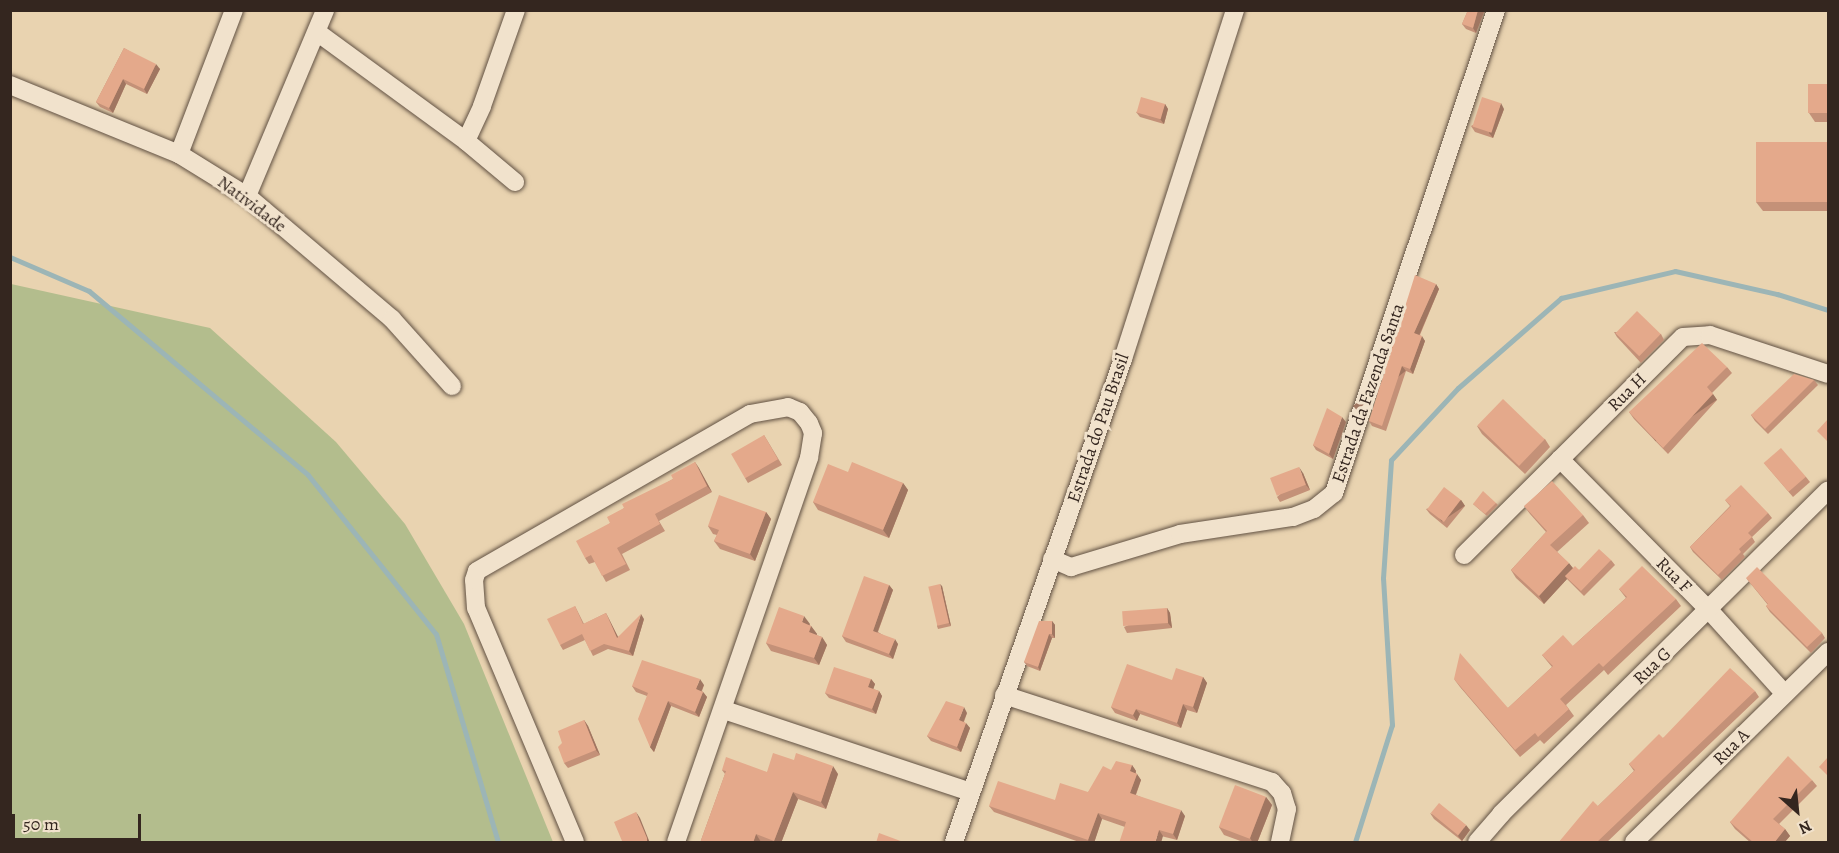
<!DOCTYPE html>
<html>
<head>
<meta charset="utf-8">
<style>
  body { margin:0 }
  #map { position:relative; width:1839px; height:853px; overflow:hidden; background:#e9d3b0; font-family:Alegreya,serif }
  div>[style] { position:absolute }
  .green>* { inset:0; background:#b3bd8d }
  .stream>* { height:5px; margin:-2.5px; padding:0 2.5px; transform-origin:2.5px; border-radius:2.5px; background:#9cb5b6 }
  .roads { filter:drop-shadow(0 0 2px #615143) drop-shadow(0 0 2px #615143) }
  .minor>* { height:18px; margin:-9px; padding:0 9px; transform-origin:9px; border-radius:9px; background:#f1e2cc }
  .wall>* { inset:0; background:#c49178 }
  .shaded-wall>* { inset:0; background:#a07661; transform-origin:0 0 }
  .building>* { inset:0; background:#e4a98b; transform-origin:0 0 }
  span { translate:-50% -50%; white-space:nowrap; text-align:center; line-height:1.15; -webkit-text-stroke:6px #f1e2cc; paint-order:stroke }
  .street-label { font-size:18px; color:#34261f }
  .frame { position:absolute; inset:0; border:12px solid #34261f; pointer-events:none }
  .north { position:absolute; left:1767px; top:781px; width:60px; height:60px; -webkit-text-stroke:4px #f1e2cc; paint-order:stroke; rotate:153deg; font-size:16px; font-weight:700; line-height:24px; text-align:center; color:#34261f }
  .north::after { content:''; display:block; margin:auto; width:21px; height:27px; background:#34261f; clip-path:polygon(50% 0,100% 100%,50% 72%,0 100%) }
  .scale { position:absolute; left:12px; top:814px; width:129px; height:27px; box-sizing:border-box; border:3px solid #34261f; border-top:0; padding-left:8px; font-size:18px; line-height:21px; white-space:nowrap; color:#34261f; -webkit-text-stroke:4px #f1e2cc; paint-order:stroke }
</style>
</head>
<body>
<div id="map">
  <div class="green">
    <i style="clip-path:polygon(11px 284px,210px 328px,336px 442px,405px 524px,464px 624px,553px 842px,11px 842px)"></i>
  </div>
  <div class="stream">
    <i style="left:10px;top:257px;width:86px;rotate:23.3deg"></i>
    <i style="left:89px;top:291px;width:286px;rotate:40deg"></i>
    <i style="left:308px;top:475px;width:204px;rotate:51.2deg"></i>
    <i style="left:436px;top:634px;width:217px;rotate:73.4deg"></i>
    <i style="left:1355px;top:842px;width:123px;rotate:-72.5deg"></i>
    <i style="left:1392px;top:725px;width:147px;rotate:-93.5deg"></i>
    <i style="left:1383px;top:578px;width:118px;rotate:-86.1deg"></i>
    <i style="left:1391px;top:460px;width:98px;rotate:-47.1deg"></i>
    <i style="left:1458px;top:388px;width:137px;rotate:-41.1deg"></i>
    <i style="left:1561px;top:298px;width:117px;rotate:-13.3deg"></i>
    <i style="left:1675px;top:271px;width:105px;rotate:12.7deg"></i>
    <i style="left:1777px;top:294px;width:53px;rotate:17.4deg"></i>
  </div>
  <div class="roads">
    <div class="minor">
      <i style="left:317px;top:32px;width:185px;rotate:36.2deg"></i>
      <i style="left:466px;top:141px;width:64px;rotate:39.9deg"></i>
      <i style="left:10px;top:85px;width:183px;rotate:22.2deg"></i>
      <i style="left:179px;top:154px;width:80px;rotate:31.7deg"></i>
      <i style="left:247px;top:196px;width:190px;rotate:40.3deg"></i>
      <i style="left:392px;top:319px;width:90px;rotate:48.2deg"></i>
      <i style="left:466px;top:141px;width:38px;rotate:-65deg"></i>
      <i style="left:482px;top:106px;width:102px;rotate:-70.5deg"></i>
      <i style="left:179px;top:154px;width:154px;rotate:-69.1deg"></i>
      <i style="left:247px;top:196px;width:202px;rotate:-67.2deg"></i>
      <i style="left:1560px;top:459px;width:212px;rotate:45.4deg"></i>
      <i style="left:1709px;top:610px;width:113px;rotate:47.9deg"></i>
      <i style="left:1464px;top:555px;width:309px;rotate:-44.9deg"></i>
      <i style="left:1683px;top:337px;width:27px;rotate:-4deg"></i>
      <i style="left:1710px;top:335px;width:124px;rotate:18.3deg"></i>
      <i style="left:1052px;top:559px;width:21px;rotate:23deg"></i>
      <i style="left:1071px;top:567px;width:114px;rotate:-16.8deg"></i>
      <i style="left:1180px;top:534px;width:114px;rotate:-8.6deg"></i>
      <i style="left:1293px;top:517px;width:22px;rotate:-21deg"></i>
      <i style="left:1314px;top:509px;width:26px;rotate:-39deg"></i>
      <i style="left:1334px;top:493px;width:509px;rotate:-71.46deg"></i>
      <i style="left:1004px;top:695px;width:282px;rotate:18deg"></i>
      <i style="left:1272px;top:782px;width:15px;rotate:48deg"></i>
      <i style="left:1282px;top:793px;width:17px;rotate:73deg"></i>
      <i style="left:1287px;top:809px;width:34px;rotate:102deg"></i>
      <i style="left:724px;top:710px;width:260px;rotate:18.4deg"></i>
      <i style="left:575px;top:842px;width:254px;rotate:-112.9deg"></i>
      <i style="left:476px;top:608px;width:28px;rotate:-94deg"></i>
      <i style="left:474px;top:580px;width:9px;rotate:-72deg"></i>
      <i style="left:477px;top:571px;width:315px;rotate:-29.9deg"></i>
      <i style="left:750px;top:414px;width:39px;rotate:-10deg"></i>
      <i style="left:788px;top:407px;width:13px;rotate:23deg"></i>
      <i style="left:800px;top:412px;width:14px;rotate:51deg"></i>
      <i style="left:809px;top:423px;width:11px;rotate:68deg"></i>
      <i style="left:813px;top:433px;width:25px;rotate:99deg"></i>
      <i style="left:809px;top:458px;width:406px;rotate:109.1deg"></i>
      <i style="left:954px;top:842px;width:512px;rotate:-70.72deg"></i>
      <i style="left:1123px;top:359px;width:367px;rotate:-72.2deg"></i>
      <i style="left:1477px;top:842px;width:37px;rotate:-49deg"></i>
      <i style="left:1501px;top:814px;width:460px;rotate:-44.7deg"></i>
      <i style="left:1634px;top:842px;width:272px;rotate:-44.4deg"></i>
    </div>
  </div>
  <div class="wall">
    <i style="clip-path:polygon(1468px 10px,1483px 10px,1484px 12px,1476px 33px,1466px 29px,1462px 24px)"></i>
    <i style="clip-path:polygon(124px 48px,160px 69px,147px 94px,126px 84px,113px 113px,100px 107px,96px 102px)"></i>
    <i style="clip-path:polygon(1828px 84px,1828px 122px,1815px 122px,1809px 113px)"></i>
    <i style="clip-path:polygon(1165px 104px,1168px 109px,1164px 124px,1140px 117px,1136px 112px)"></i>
    <i style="clip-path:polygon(1504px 109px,1493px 138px,1475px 132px,1471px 126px)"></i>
    <i style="clip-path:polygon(1828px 142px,1828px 211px,1763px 211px,1756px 202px)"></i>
    <i style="clip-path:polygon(1436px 284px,1439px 289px,1420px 335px,1425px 341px,1413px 374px,1406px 371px,1386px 431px,1372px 426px,1369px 421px)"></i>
    <i style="clip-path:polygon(1614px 332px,1661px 334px,1664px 340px,1641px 363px,1617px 337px)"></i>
    <i style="clip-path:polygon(1727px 367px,1732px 373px,1712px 393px,1717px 400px,1668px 454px,1634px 419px,1629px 412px)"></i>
    <i style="clip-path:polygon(1814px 380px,1818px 385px,1768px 434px,1755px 421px,1751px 415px)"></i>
    <i style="clip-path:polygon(1346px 422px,1333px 459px,1316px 450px,1313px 445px)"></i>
    <i style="clip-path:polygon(1477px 426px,1545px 439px,1550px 447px,1525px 474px,1482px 434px)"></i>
    <i style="clip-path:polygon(764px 435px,782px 465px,748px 483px,745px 478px)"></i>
    <i style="clip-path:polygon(695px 462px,712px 492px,659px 521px,665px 531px,622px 554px,630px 570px,606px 582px,595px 562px,589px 564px,585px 558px,610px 523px,624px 508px,673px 479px)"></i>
    <i style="clip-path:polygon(1764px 463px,1806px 477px,1810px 482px,1793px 497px)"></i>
    <i style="clip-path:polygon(848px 472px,903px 483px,908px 490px,889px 538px,818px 510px,813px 502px)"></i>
    <i style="clip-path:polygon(1303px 473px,1310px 490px,1280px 502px,1277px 497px)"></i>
    <i style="clip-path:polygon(1461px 500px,1465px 506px,1447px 528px,1430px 514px,1426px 509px)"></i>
    <i style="clip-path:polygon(1725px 500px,1768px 513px,1772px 518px,1752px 537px,1755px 542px,1743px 554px,1745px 557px,1722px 580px,1693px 552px,1690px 547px,1730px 506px)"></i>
    <i style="clip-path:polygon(1496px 503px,1498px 505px,1487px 516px,1473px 504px)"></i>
    <i style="clip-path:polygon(1524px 506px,1583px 515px,1589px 523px,1557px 552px,1573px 568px,1579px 570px,1611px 560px,1615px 565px,1584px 596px,1567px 579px,1544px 604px,1516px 578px,1511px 570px,1546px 532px,1530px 514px)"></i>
    <i style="clip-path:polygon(766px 512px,771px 519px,755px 561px,720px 549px,714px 541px,717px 535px,713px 534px,708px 526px)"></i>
    <i style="clip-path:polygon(1746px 578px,1822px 633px,1825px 638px,1811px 653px,1770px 612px,1766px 606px,1768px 605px)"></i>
    <i style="clip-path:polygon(889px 585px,893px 590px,878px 632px,898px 644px,893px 659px,846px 642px,842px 636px)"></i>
    <i style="clip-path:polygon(942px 586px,951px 626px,938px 629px,937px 626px)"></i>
    <i style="clip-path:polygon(1619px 589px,1676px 599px,1681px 606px,1608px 675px,1604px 670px,1566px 705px,1574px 716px,1544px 744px,1540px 740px,1520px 757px,1460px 687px,1454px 679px,1508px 708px,1552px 667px,1542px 655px,1573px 646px,1626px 598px)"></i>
    <i style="clip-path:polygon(575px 606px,584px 624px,606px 613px,618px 637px,644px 619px,633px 656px,608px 649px,593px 656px,585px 640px,563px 650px,560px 645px)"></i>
    <i style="clip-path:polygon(1167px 608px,1170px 613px,1172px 628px,1127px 633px,1124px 627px)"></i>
    <i style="clip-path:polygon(1052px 621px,1055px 625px,1055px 638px,1052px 638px,1040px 671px,1027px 666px,1024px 662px)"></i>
    <i style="clip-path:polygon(810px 624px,809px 625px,811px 626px,817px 634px,816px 635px,822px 637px,827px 645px,819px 665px,771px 651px,766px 643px)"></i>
    <i style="clip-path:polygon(1203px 677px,1207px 683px,1197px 713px,1187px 710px,1181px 728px,1140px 714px,1137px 721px,1115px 713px,1111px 707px,1172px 680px)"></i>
    <i style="clip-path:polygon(871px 679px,875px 684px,873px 689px,879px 691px,882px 696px,876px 714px,829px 698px,825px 693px)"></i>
    <i style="clip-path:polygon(704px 685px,702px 691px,703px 692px,707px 697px,699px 717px,671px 706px,654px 752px,650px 747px,647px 696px,636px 692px,632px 686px)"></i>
    <i style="clip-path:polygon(1755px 691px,1759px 697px,1606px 843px,1558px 843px,1598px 806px,1634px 771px,1629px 764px,1663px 738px)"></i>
    <i style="clip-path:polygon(967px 713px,964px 722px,970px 728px,961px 752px,931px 741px,927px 736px)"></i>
    <i style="clip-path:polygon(584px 720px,588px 726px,600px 755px,568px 768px,564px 763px)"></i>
    <i style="clip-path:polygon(794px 760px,838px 774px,826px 809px,798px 799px,781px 843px,764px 843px,761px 842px,761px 843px,700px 843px,725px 774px,722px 770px,767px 772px)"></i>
    <i style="clip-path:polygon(1132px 765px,1136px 771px,1136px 773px,1141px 780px,1136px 795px,1185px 816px,1177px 840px,1125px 827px,1102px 819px,1094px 843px,1082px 843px,994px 812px,989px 806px,1055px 800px,1088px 792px)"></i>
    <i style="clip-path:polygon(1812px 780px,1817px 786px,1779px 824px,1785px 829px,1790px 836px,1784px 843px,1751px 843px,1735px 829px,1730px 822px)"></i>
    <i style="clip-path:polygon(1266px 797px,1272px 805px,1257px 843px,1246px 843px,1224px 835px,1219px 827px)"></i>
    <i style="clip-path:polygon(1430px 813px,1470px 830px,1462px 841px,1434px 819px)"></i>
  </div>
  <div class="shaded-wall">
    <i style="clip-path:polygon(1478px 10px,1483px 10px,1484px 12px,1476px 33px,1473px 28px)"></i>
    <i style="clip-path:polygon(156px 64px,160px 69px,147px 94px,144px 89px)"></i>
    <i style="clip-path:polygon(123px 79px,126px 84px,113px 113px,109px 108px)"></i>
    <i style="clip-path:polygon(1501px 103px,1504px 109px,1493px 138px,1489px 133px)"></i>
    <i style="clip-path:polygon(1165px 104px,1168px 109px,1164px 124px,1160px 119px)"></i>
    <i style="clip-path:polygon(1436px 284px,1439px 289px,1418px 338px,1414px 333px)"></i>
    <i style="clip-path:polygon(1422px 336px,1425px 341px,1413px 374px,1410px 369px)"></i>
    <i style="left:1402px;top:366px;width:6px;height:63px;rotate:51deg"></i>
    <i style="left:1713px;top:394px;width:7px;height:74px;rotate:56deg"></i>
    <i style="clip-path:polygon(1342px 417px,1346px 422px,1333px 459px,1329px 454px)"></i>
    <i style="clip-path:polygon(695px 462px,699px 468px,712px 492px,707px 486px)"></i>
    <i style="clip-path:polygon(1299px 467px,1303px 473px,1310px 490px,1306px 485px)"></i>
    <i style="clip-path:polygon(903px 483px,908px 490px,889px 538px,883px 530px)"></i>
    <i style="left:1461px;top:500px;width:7px;height:28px;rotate:56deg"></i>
    <i style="clip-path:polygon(766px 512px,771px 519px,755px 561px,750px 554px)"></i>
    <i style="clip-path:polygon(1569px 563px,1575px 571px,1565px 576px,1567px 579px,1544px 604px,1539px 596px)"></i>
    <i style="clip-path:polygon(940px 584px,942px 586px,951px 626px,949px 623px)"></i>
    <i style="clip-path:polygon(889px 585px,893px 590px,876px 636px,873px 631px)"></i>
    <i style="clip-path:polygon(1167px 608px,1170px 613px,1172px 628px,1168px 623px)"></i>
    <i style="clip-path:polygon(606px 613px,621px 643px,617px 638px)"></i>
    <i style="clip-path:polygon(641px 614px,644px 619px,633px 656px,629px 651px)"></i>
    <i style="clip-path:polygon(804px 616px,810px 624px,807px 630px,802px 622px)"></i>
    <i style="clip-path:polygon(1052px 621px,1055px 625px,1055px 638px,1052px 634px)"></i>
    <i style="clip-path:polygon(811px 626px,817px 634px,815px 640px,809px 632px)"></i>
    <i style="clip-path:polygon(1049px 634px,1052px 638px,1040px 671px,1038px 667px)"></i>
    <i style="clip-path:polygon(822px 637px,827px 645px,819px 665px,814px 658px)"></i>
    <i style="clip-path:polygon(895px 639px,898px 644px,893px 659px,889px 654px)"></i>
    <i style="clip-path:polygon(1203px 677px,1207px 683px,1197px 713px,1193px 707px)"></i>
    <i style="clip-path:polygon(700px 679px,704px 685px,700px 694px,696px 689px)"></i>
    <i style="clip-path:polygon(871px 679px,875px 684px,872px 693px,868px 687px)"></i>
    <i style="clip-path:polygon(879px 691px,882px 696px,876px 714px,872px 709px)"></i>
    <i style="clip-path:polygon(703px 692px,707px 697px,699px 717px,695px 712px)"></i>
    <i style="clip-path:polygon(668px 701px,671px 706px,654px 752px,650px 747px)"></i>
    <i style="clip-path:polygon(1183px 704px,1187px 710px,1181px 728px,1177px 723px)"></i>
    <i style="clip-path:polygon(964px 707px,967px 713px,962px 725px,959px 720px)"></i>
    <i style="clip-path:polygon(1136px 709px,1140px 714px,1137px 721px,1133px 715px)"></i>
    <i style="clip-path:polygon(584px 720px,588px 726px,600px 755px,596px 750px)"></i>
    <i style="clip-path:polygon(966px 723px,970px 728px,961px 752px,957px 747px)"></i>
    <i style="clip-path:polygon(1132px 765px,1136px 771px,1134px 777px,1130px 771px)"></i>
    <i style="clip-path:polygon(833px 766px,838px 774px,826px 809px,821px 802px)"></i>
    <i style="clip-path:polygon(1137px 774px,1141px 780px,1134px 799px,1130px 793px)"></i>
    <i style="clip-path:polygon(793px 792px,798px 799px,781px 843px,775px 843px,774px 841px)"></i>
    <i style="clip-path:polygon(1266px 797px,1272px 805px,1257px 843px,1253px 843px,1250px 838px)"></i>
    <i style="clip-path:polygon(1181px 810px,1185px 816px,1177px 840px,1173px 834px)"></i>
    <i style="clip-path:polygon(636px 812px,640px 818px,650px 843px,647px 843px)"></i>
    <i style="clip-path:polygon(1098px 813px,1102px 819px,1094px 843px,1090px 843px,1088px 840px)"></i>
    <i style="clip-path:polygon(1466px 825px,1470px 830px,1462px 841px,1458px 836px)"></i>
    <i style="clip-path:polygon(1785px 829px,1790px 836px,1784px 843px,1774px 843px)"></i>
    <i style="clip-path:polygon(1159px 830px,1163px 836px,1161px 843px,1155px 843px)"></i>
    <i style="clip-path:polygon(756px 834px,761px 842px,761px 843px,753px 843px)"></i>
  </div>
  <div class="building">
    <i style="clip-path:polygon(1468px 10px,1478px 10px,1473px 28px,1462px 24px)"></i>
    <i style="clip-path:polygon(124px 48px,156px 64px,144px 89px,123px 79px,109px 108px,96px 102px)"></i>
    <i style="left:1808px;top:84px;width:20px;height:29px"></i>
    <i style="left:1141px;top:97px;width:25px;height:16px;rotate:16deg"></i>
    <i style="left:1482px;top:97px;width:20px;height:31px;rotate:18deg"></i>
    <i style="left:1828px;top:142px;width:60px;height:72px;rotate:90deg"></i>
    <i style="clip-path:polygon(1415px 275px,1436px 284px,1414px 333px,1422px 336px,1410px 369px,1402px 366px,1382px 426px,1369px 421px)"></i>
    <i style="left:1637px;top:311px;width:33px;height:31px;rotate:44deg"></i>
    <i style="clip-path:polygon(1702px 343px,1727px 367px,1707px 387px,1713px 394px,1663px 448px,1629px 412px)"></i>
    <i style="clip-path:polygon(1794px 374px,1814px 380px,1765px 429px,1751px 415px)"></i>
    <i style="left:1503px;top:399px;width:58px;height:37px;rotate:44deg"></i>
    <i style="clip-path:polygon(1327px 408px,1342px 417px,1329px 454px,1313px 445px)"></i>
    <i style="clip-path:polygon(1828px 419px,1828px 442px,1817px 431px)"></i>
    <i style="left:764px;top:435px;width:28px;height:38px;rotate:60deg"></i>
    <i style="left:1781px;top:448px;width:38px;height:23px;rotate:49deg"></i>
    <i style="clip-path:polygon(695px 462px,707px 486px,655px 514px,660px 524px,617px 548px,626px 564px,602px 576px,591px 555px,585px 558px,576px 541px,610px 523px,607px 517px,624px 508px,622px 504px,673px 479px,671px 475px)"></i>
    <i style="clip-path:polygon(852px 462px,903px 483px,883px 530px,813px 502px,828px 464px,848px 472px)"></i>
    <i style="left:1299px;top:467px;width:19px;height:31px;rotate:69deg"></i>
    <i style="clip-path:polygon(1552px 481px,1583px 515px,1550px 545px,1569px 563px,1539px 596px,1511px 570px,1547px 531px,1524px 506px)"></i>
    <i style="clip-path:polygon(1741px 485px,1768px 513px,1748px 533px,1752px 537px,1739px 549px,1741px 552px,1718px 575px,1690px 547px,1731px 506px,1725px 500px)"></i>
    <i style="left:1444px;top:487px;width:21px;height:28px;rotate:37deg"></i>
    <i style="clip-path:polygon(1483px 491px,1496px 503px,1485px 514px,1473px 504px)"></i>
    <i style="clip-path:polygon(719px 495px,766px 512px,750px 554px,714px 541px,719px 530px,708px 526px)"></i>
    <i style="clip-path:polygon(1599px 549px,1611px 560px,1581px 591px,1565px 576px,1575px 566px,1579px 570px)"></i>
    <i style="clip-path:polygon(1642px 566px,1676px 599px,1603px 667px,1599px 663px,1560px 699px,1569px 709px,1538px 737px,1535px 733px,1515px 750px,1454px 679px,1460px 653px,1508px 708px,1553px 666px,1542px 655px,1563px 635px,1573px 646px,1627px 597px,1619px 589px)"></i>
    <i style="clip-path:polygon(1757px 567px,1822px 633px,1807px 647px,1766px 606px,1768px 604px,1746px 578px)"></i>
    <i style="clip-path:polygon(864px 576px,889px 585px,873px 631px,895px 639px,889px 654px,842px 636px)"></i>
    <i style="left:940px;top:584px;width:40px;height:12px;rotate:77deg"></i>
    <i style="clip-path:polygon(575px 606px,583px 624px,606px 613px,617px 638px,641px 614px,629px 651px,604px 644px,590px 651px,582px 634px,560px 645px,547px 619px)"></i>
    <i style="clip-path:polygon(779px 607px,804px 616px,802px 622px,811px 626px,809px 632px,822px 637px,814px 658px,766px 643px)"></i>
    <i style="left:1167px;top:608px;width:15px;height:45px;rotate:86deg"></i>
    <i style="clip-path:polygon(1039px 621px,1052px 621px,1052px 634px,1049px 634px,1038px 667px,1024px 662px)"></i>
    <i style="clip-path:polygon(642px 660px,700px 679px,696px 689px,703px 692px,695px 712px,668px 701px,650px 747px,638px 719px,648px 693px,632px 686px)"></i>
    <i style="clip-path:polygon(1127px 664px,1172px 680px,1176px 668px,1203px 677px,1193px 707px,1183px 704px,1177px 723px,1136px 709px,1133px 715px,1111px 707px)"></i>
    <i style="clip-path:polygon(834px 667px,871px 679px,868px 687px,879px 691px,872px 709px,825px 693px)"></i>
    <i style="clip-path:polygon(1730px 668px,1755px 691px,1596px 843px,1558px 843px,1593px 801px,1598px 806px,1635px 770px,1629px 764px,1659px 734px,1663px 738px)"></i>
    <i style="clip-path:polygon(946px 701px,964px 707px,959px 720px,966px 723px,957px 747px,927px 736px)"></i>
    <i style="clip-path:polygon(584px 720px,596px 750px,564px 763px,558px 747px,562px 743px,558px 731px)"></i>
    <i style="clip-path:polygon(773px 753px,794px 760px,796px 753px,833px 766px,821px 802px,793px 792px,774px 841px,756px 834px,753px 843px,700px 843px,726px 771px,722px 770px,726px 757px,767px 772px)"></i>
    <i style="clip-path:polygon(1788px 756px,1812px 780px,1773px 819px,1785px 829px,1774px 843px,1754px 843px,1730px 822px)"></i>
    <i style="clip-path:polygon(1828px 757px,1828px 776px,1819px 767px)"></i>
    <i style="clip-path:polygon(1116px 761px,1132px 765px,1130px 771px,1137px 774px,1130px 793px,1181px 810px,1173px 834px,1159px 830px,1155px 843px,1119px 843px,1126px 822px,1098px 813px,1088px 840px,989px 806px,998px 781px,1055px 800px,1060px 783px,1088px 792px,1103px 766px,1111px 770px)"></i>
    <i style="left:1235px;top:785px;width:33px;height:45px;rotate:21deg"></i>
    <i style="left:1439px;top:803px;width:35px;height:13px;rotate:39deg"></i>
    <i style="clip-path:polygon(636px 812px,647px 838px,647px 843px,618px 843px,622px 841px,614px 822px)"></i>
    <i style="clip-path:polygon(879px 833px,906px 843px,876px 843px)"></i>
  </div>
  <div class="street-label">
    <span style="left:252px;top:204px;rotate:37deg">Natividade</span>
    <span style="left:1627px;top:392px;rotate:-45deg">Rua H</span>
    <span style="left:1368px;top:393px;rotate:-71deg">Estrada da Fazenda Santa</span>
    <span style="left:1098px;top:428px;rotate:-71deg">Estrada do Pau Brasil</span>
    <span style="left:1674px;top:575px;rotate:45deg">Rua F</span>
    <span style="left:1652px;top:666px;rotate:-44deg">Rua G</span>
    <span style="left:1731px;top:747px;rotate:-45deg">Rua A</span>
  </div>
  <div class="frame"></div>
  <div class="north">N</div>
  <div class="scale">50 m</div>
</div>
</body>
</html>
